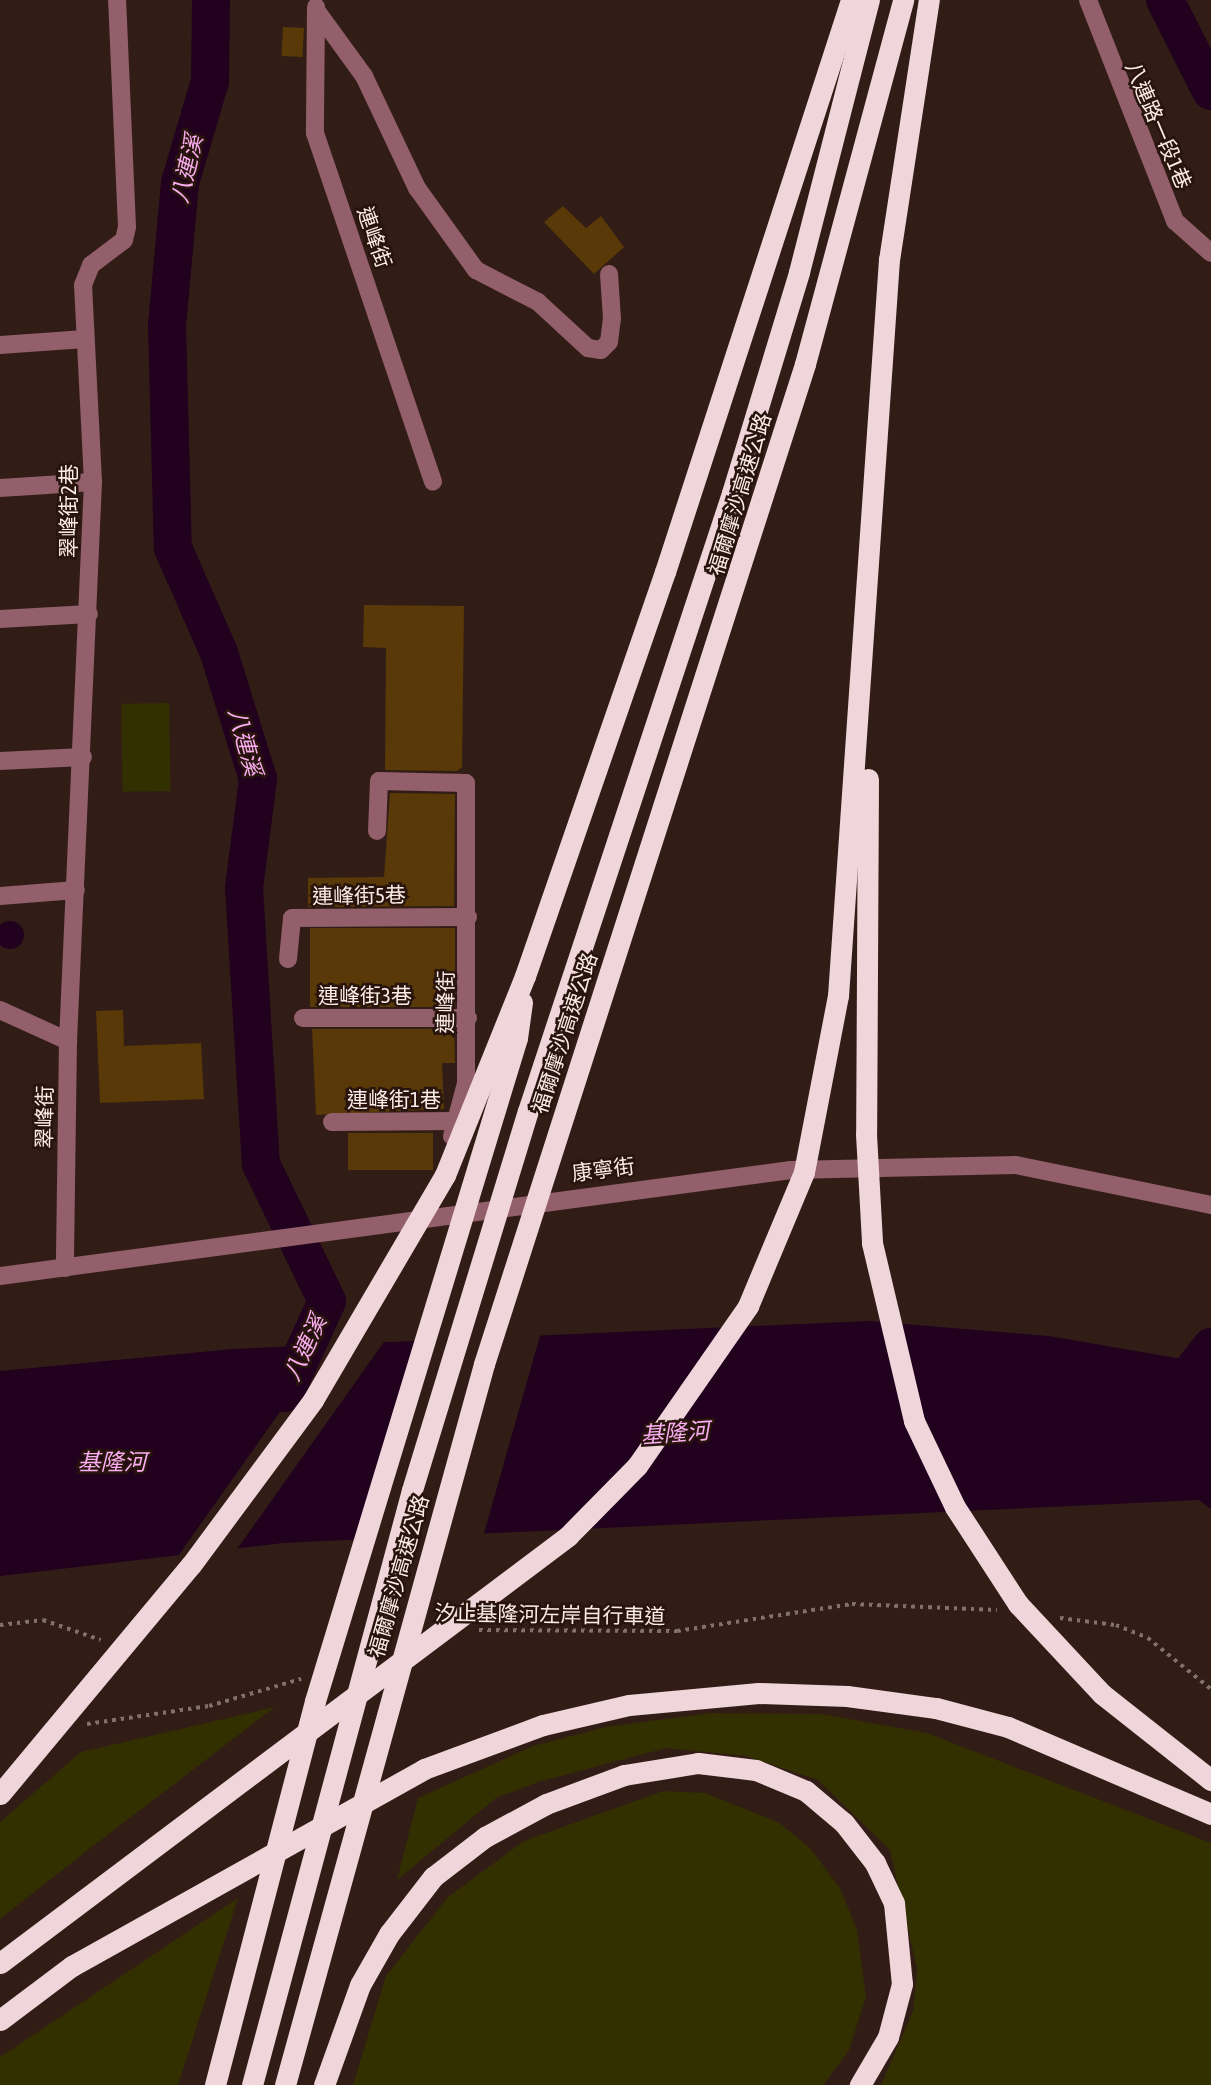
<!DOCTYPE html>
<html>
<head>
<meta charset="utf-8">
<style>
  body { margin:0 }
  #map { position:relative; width:1211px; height:2085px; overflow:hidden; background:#321d16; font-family:"Asap Condensed","Noto Sans TC",sans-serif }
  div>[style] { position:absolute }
  .green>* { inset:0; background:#322f01; transform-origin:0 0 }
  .water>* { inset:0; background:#21011e }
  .round { border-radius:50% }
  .pier>* { inset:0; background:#321d16 }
  .river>* { height:38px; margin:-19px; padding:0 19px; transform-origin:19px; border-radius:19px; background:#21011e }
  .building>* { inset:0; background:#583907; transform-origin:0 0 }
  .path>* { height:3.5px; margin-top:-1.75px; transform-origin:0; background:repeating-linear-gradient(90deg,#82706a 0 3.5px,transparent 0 8.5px) }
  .minor>* { height:18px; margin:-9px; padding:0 9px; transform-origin:9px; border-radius:9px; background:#925f6a }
  .highway>* { height:21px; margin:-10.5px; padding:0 10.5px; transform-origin:10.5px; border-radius:10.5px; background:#f0d5da }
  span { translate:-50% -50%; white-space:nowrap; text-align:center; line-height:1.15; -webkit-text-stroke:5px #28140d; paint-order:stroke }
  .street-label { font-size:21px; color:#fbece7 }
  .water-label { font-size:23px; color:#faadf0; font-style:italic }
</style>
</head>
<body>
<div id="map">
  <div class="green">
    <i style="left:169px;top:703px;width:88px;height:48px;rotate:89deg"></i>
    <i style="clip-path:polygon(275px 1707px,84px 1853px,0 1919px,0 1822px,81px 1752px)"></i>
    <i style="clip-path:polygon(711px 1713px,821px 1714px,927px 1733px,1211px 1843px,1211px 2085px,881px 2085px,913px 2011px,917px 1969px,890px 1850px,818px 1780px,746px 1756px,666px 1748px,538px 1782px,496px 1798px,397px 1880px,418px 1798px,533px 1746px,606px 1727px)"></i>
    <i style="clip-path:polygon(663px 1791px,705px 1793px,778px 1822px,810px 1848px,840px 1888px,857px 1930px,866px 1997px,849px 2050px,823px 2085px,353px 2085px,386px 1976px,447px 1898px,524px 1841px)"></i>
    <i style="clip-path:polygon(238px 1898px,178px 2085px,0 2085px,0 2057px)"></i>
  </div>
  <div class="water">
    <i class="round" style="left:-4px;top:921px;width:28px;height:28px"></i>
    <i style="clip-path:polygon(869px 1321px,1049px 1336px,1188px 1360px,1211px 1372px,1211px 1509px,1199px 1500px,283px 1543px,0 1576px,0 1371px,233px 1349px)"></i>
  </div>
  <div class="pier">
    <i style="clip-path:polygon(541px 1332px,483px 1537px,368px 1543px,431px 1337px)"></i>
    <i style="clip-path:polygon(386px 1339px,235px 1552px,176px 1559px,330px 1341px)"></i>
  </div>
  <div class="river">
    <i style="left:211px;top:0;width:81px;rotate:90.7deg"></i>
    <i style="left:210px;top:81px;width:106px;rotate:106.4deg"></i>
    <i style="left:180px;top:183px;width:143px;rotate:95.2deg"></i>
    <i style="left:167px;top:325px;width:223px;rotate:88.5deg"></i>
    <i style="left:173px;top:548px;width:115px;rotate:66.3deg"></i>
    <i style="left:219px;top:653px;width:132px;rotate:72.8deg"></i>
    <i style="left:258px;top:779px;width:110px;rotate:97.3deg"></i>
    <i style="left:244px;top:888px;width:277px;rotate:86.5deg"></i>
    <i style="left:261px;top:1164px;width:152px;rotate:64.3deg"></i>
    <i style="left:327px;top:1301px;width:101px;rotate:114.5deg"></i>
    <i style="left:1165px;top:0;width:102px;rotate:63.2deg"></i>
    <i style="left:1171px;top:1398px;width:65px;rotate:-51.9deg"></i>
  </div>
  <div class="building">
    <i style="left:283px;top:27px;width:21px;height:29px;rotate:3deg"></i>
    <i style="clip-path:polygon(563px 206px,586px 228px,601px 216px,624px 247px,594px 274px,544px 222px)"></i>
    <i style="clip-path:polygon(364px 605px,464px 606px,462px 767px,457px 771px,385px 770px,386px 648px,363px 647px)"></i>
    <i style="clip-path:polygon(390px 793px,455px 794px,454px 906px,308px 907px,308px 878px,384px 877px)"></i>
    <i style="left:455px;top:928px;width:79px;height:145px;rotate:90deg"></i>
    <i style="clip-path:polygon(123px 1010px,124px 1046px,201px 1043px,204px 1099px,100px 1103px,96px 1011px)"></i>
    <i style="clip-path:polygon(312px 1029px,454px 1029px,455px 1063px,442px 1063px,444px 1109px,316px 1115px)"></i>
    <i style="left:348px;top:1133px;width:85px;height:37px"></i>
  </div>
  <div class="path">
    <i style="left:1060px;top:1618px;width:56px;rotate:7.1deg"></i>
    <i style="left:1116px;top:1625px;width:35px;rotate:22deg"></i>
    <i style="left:1148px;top:1638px;width:81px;rotate:39deg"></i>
    <i style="left:0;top:1625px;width:43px;rotate:-6.6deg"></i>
    <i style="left:43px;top:1620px;width:61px;rotate:19deg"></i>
    <i style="left:479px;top:1630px;width:198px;rotate:0.3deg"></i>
    <i style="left:677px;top:1631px;width:177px;rotate:-8.8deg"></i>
    <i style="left:852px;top:1604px;width:145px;rotate:2.4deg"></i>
    <i style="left:87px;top:1724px;width:123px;rotate:-8.4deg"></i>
    <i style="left:209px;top:1706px;width:96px;rotate:-16.4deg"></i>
  </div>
  <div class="minor">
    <i style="left:1088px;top:0;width:238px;rotate:68.5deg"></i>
    <i style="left:1175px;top:221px;width:48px;rotate:41.6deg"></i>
    <i style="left:316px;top:7px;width:126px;rotate:90.5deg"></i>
    <i style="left:315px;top:133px;width:368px;rotate:71.3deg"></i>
    <i style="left:316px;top:10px;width:82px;rotate:54deg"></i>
    <i style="left:364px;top:76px;width:124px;rotate:64.7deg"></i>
    <i style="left:417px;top:188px;width:101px;rotate:54.3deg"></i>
    <i style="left:476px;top:270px;width:70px;rotate:27.3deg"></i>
    <i style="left:538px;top:302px;width:68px;rotate:42.6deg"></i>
    <i style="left:588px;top:348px;width:13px;rotate:9deg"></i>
    <i style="left:601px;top:350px;width:11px;rotate:-45deg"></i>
    <i style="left:609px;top:342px;width:23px;rotate:-83deg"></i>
    <i style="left:612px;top:319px;width:45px;rotate:-93.8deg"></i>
    <i style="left:0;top:345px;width:85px;rotate:-4deg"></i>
    <i style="left:0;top:488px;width:93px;rotate:-3.7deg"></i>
    <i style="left:0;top:619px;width:89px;rotate:-3.2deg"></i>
    <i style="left:0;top:761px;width:83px;rotate:-2.8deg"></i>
    <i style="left:377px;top:831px;width:50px;rotate:-87.7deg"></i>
    <i style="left:379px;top:781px;width:87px;rotate:1.3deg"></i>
    <i style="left:466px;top:783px;width:300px;rotate:90deg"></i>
    <i style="left:466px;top:1083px;width:55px;rotate:104.8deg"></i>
    <i style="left:0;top:896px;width:76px;rotate:-4.5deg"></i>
    <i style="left:288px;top:959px;width:41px;rotate:-84.4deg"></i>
    <i style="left:292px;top:918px;width:176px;rotate:-0.3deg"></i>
    <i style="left:0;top:1010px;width:75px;rotate:24.5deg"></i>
    <i style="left:68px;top:1041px;width:227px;rotate:90.8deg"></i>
    <i style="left:303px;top:1018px;width:165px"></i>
    <i style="left:68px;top:1041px;width:560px;rotate:-87.44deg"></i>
    <i style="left:93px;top:482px;width:197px;rotate:-92.9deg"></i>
    <i style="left:83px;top:285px;width:22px;rotate:-68deg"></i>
    <i style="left:91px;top:265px;width:41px;rotate:-37.1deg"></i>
    <i style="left:124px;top:240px;width:13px;rotate:-77deg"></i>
    <i style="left:127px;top:227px;width:227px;rotate:-92.5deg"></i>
    <i style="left:332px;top:1122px;width:124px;rotate:-0.5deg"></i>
    <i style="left:0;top:1276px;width:798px;rotate:-7.63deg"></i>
    <i style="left:791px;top:1170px;width:225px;rotate:-1.3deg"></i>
    <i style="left:1016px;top:1165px;width:199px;rotate:11.6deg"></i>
  </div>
  <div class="highway">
    <i style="left:868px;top:779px;width:355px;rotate:90.3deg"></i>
    <i style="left:866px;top:1134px;width:109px;rotate:86.8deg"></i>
    <i style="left:872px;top:1243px;width:183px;rotate:76.7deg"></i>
    <i style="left:914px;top:1421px;width:95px;rotate:64.5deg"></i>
    <i style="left:955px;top:1507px;width:116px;rotate:57deg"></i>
    <i style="left:1018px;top:1604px;width:123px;rotate:47deg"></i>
    <i style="left:1102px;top:1694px;width:139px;rotate:38.3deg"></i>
    <i style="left:0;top:1794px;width:298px;rotate:-50.2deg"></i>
    <i style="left:191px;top:1565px;width:205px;rotate:-53.5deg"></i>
    <i style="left:313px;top:1400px;width:261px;rotate:-59.6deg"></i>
    <i style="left:445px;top:1175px;width:214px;rotate:-68.1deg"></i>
    <i style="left:525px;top:976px;width:428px;rotate:-70.9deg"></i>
    <i style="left:665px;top:572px;width:601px;rotate:-71.99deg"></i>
    <i style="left:0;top:1963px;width:711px;rotate:-36.93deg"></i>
    <i style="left:568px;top:1536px;width:98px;rotate:-45.4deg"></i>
    <i style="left:637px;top:1466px;width:195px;rotate:-55.2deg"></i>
    <i style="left:748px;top:1306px;width:145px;rotate:-67.3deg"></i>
    <i style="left:804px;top:1172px;width:179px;rotate:-79.1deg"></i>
    <i style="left:838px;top:996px;width:738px;rotate:-86.04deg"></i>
    <i style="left:889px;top:260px;width:263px;rotate:-81.3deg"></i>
    <i style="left:0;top:2020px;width:90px;rotate:-36.9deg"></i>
    <i style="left:72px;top:1966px;width:403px;rotate:-29.2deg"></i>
    <i style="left:424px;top:1769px;width:127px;rotate:-20.3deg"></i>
    <i style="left:543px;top:1725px;width:88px;rotate:-13.1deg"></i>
    <i style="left:629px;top:1705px;width:130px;rotate:-5.3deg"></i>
    <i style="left:758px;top:1693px;width:89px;rotate:1.9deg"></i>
    <i style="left:847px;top:1696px;width:90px;rotate:7.7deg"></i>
    <i style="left:936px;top:1708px;width:74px;rotate:14.8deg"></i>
    <i style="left:1008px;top:1727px;width:221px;rotate:23.2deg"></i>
    <i style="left:215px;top:2085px;width:397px;rotate:-75.4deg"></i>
    <i style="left:315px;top:1701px;width:693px;rotate:-73.06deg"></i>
    <i style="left:517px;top:1038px;width:36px;rotate:-82deg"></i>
    <i style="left:252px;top:2085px;width:616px;rotate:-74.95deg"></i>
    <i style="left:412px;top:1490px;width:396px;rotate:-73deg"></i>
    <i style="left:528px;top:1111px;width:651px;rotate:-71.73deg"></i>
    <i style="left:732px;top:493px;width:231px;rotate:-73.1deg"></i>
    <i style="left:799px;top:272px;width:281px;rotate:-75.6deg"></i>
    <i style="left:285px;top:2085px;width:748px;rotate:-74.57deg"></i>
    <i style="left:484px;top:1364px;width:1050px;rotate:-72.2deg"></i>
    <i style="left:805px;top:364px;width:377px;rotate:-74.9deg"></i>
    <i style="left:324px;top:2085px;width:106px;rotate:-70.2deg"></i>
    <i style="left:360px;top:1985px;width:59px;rotate:-60.4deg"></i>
    <i style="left:389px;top:1934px;width:72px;rotate:-52.3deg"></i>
    <i style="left:433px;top:1877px;width:66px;rotate:-37.6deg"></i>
    <i style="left:485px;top:1837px;width:69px;rotate:-28.4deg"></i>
    <i style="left:546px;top:1804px;width:83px;rotate:-20.4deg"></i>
    <i style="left:624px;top:1775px;width:75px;rotate:-9.2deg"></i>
    <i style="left:698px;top:1763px;width:58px;rotate:6.9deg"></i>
    <i style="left:756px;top:1770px;width:54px;rotate:22.8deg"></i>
    <i style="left:806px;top:1791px;width:50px;rotate:40.1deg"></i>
    <i style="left:844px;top:1823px;width:51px;rotate:52.2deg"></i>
    <i style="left:875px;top:1863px;width:44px;rotate:64.6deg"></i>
    <i style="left:894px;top:1903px;width:81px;rotate:84.4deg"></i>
    <i style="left:902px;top:1984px;width:55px;rotate:104.8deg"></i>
    <i style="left:888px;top:2037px;width:56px;rotate:120.3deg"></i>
  </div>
  <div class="street-label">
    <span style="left:1159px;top:125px;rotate:67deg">八連路一段1巷</span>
    <span style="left:375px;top:237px;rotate:71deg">連峰街</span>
    <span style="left:739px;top:494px;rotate:-73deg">福爾摩沙高速公路</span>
    <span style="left:68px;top:511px;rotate:-90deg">翠峰街2巷</span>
    <span style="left:359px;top:895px;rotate:-1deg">連峰街5巷</span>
    <span style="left:365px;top:995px">連峰街3巷</span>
    <span style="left:445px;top:1002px;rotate:-89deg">連峰街</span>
    <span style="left:564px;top:1033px;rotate:-72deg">福爾摩沙高速公路</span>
    <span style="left:394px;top:1099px">連峰街1巷</span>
    <span style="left:44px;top:1117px;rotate:-89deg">翠峰街</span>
    <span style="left:603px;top:1169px;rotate:-7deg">康寧街</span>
    <span style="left:398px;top:1576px;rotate:-74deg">福爾摩沙高速公路</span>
    <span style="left:550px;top:1614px;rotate:1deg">汐止基隆河左岸自行車道</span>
  </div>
  <div class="water-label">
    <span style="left:187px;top:169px;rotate:-77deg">八連溪</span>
    <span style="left:245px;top:742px;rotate:75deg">八連溪</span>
    <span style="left:305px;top:1348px;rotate:-65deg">八連溪</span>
    <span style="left:675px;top:1433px;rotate:-4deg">基隆河</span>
    <span style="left:112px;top:1462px">基隆河</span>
  </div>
</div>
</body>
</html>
